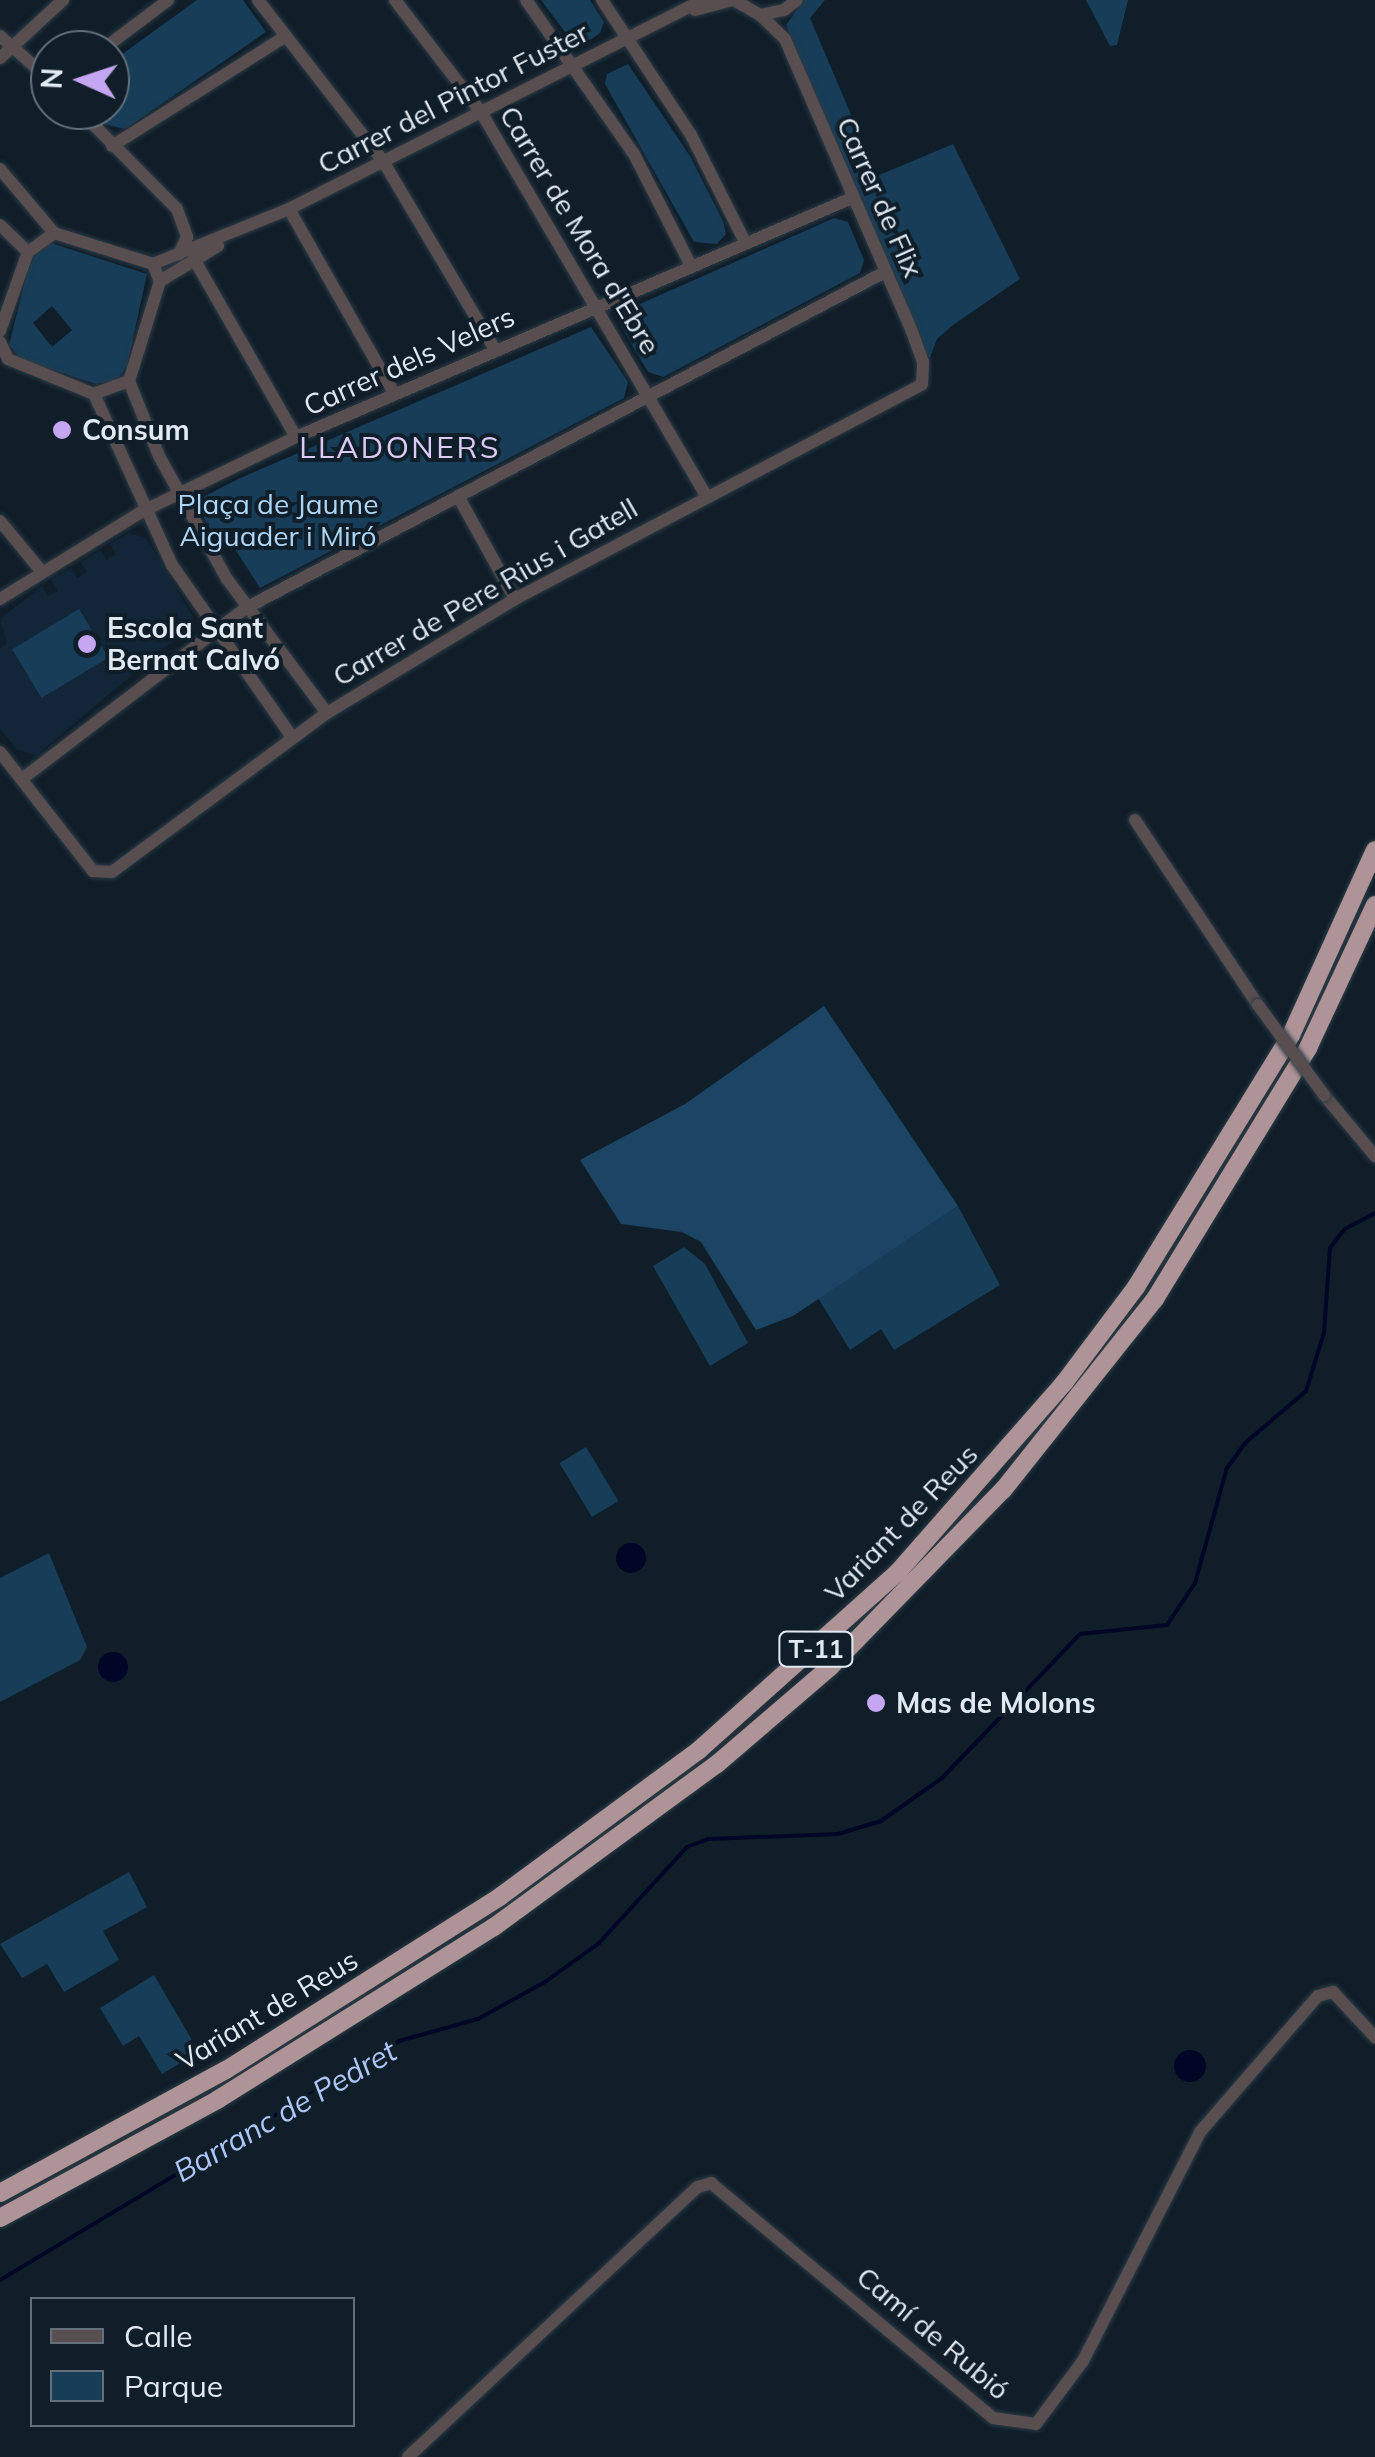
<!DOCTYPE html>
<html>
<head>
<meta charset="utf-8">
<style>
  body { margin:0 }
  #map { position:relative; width:1375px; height:2457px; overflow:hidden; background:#0f1e29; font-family:Mulish,sans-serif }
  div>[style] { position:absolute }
  .built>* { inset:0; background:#122637 }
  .green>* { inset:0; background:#173d59; transform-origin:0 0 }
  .forest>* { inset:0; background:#1c4463 }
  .water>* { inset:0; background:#010626 }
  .round { border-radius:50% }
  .stream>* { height:4px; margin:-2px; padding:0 2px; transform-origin:2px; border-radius:2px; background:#010626 }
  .roads { filter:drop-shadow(0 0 2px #2c3b45) drop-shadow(0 0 2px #2c3b45) }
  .minor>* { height:12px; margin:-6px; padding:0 6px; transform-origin:6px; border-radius:6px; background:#594e4f }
  .highway>* { height:18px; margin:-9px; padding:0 9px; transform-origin:9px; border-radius:9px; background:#ae9496 }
  .bridges { filter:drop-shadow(0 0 2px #2c3b45) drop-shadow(0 0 2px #2c3b45) }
  .minor-bridge>* { height:12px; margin:-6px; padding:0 6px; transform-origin:6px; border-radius:6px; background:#594e4f }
  .dots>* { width:28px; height:28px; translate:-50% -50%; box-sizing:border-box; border:5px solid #0f1e29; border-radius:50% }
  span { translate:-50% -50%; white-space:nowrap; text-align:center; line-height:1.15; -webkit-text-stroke:8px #0f1e29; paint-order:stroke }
  .shield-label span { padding:2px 8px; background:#0f1e29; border:2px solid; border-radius:8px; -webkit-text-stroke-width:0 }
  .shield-label { font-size:25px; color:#e1eaf3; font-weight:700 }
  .street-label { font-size:28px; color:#e1eaf3 }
  .poi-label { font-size:28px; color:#e1eaf3; font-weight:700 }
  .left { translate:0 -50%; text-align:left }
  .park-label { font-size:28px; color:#afd5f4 }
  .neighbourhood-label { font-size:30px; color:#dbcbf5; letter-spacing:2.5px }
  .water-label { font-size:30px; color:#aec7fb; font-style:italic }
  .legend { position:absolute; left:30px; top:2297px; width:325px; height:130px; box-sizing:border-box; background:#0f1e29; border:2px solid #63707a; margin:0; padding:12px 18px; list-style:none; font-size:30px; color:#e1eaf3 }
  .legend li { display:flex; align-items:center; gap:20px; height:50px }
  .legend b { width:50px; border:2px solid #63707a }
  .north { position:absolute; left:30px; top:30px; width:100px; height:100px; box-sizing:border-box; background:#0f1e29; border:2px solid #63707a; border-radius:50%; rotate:273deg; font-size:28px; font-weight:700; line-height:40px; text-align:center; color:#e1eaf3 }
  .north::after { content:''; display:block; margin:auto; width:35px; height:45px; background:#c5a7f1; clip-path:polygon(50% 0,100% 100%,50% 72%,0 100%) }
</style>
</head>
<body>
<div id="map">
  <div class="built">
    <i style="clip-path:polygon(129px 533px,146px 538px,193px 617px,190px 632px,128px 669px,132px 675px,37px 755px,17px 750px,0 729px,0 648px,7px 643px,0 619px,42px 586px,48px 596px,58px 591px,51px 580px,71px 568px,77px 578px,87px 572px,81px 562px,101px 550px,106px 560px,116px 554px,110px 544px)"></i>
  </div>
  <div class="green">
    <i style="clip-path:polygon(197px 0,243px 0,266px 32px,125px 129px,103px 124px,88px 110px,110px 110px,110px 63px)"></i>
    <i style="clip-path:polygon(541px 0,590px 0,604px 22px,600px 33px,584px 44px,571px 40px)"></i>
    <i style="clip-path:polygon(804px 0,825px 0,810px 18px,877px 176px,953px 144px,1020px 279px,953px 325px,937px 339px,929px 360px,786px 25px)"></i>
    <i style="clip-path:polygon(1086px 0,1128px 0,1117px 45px,1110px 46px)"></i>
    <i style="clip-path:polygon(628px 64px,690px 156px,723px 221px,726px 234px,717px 244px,694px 242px,605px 84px,607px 74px)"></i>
    <i style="clip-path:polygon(834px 218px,848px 222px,864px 260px,860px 273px,663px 377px,648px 372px,621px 326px,624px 311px)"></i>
    <i style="clip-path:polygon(evenodd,51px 243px,147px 274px,127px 366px,116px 381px,96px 384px,22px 360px,9px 345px,27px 273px,35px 253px,51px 243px,52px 306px,72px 330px,52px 347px,33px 323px,52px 306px)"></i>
    <i style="clip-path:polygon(591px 327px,628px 382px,624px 398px,260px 588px,224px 532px,212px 532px,200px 511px,203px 497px,238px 479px)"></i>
    <i style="left:79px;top:609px;width:57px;height:78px;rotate:59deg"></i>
    <i style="clip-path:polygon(958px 1206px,1000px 1285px,894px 1350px,881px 1329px,850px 1350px,818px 1298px)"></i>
    <i style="clip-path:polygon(684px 1247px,705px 1264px,748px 1343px,710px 1366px,653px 1266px)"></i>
    <i style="left:586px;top:1447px;width:63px;height:31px;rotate:59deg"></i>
    <i style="clip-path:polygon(49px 1553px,87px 1647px,80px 1660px,0 1702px,0 1578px)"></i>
    <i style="clip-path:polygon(129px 1872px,147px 1907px,103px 1931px,119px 1960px,64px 1992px,47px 1964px,22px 1978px,0 1944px)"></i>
    <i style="clip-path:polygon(154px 1975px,199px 2052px,162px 2074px,139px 2036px,123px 2046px,100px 2008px)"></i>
  </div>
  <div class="forest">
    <i style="clip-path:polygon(824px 1006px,958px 1206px,793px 1316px,756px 1330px,701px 1242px,682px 1232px,621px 1224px,580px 1160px,685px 1104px)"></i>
  </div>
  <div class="water">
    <i class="round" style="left:616px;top:1543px;width:30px;height:30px"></i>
    <i class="round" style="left:98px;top:1652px;width:30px;height:30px"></i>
    <i class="round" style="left:1174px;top:2050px;width:32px;height:32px"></i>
  </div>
  <div class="stream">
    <i style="left:0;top:2280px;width:465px;rotate:-30.9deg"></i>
    <i style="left:399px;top:2041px;width:82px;rotate:-15.6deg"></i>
    <i style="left:478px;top:2019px;width:77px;rotate:-28.9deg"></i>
    <i style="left:545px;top:1982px;width:67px;rotate:-35.8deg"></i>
    <i style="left:599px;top:1943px;width:130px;rotate:-47.5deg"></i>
    <i style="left:687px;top:1847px;width:22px;rotate:-21deg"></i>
    <i style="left:708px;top:1839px;width:130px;rotate:-2.2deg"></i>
    <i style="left:838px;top:1834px;width:45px;rotate:-16.8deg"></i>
    <i style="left:881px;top:1821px;width:75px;rotate:-35.2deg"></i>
    <i style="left:942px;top:1778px;width:199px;rotate:-46.2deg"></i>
    <i style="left:1080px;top:1634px;width:87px;rotate:-5.9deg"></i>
    <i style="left:1167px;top:1625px;width:50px;rotate:-56.3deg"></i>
    <i style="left:1195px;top:1583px;width:119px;rotate:-74.5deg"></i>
    <i style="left:1227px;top:1468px;width:31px;rotate:-54deg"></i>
    <i style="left:1245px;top:1443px;width:80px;rotate:-40.4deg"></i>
    <i style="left:1306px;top:1391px;width:61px;rotate:-72.8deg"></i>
    <i style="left:1324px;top:1333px;width:85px;rotate:-86deg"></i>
    <i style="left:1330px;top:1248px;width:24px;rotate:-52deg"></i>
    <i style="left:1345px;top:1229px;width:34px;rotate:-28deg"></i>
  </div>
  <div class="roads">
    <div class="minor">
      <i style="left:258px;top:0;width:204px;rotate:52.2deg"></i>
      <i style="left:383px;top:161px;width:220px;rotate:59.3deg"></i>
      <i style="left:395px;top:0;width:141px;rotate:52.5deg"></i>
      <i style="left:481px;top:112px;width:445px;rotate:59.6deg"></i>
      <i style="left:526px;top:0;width:188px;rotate:55deg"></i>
      <i style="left:634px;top:154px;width:126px;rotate:63deg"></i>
      <i style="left:602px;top:0;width:162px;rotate:56.6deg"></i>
      <i style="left:691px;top:135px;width:120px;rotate:63.2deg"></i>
      <i style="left:734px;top:0;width:30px;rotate:30deg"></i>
      <i style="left:760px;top:15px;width:25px;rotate:-12deg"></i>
      <i style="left:784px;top:10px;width:16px;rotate:-38deg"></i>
      <i style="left:695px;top:10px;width:39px;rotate:-15deg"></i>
      <i style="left:0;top:36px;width:67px;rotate:41.3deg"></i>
      <i style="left:102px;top:50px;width:83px;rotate:-37.1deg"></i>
      <i style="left:0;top:58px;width:86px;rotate:-42.6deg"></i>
      <i style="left:79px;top:110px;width:139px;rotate:45.3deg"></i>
      <i style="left:177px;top:209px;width:30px;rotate:70deg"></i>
      <i style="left:187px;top:237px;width:19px;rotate:115deg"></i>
      <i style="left:112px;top:146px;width:206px;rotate:-32.3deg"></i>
      <i style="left:0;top:169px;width:84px;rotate:49.8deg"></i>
      <i style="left:289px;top:209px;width:212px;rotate:60.3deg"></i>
      <i style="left:0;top:225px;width:39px;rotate:44deg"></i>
      <i style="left:194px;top:259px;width:205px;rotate:60.2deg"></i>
      <i style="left:153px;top:264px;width:147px;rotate:-22deg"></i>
      <i style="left:289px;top:209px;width:463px;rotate:-26.8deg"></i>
      <i style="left:160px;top:281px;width:68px;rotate:-31.1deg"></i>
      <i style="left:0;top:331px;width:84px;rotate:-70.5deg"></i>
      <i style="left:28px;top:252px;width:32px;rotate:-36deg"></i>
      <i style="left:54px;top:233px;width:104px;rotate:17.4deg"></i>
      <i style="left:153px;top:264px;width:18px;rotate:68deg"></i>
      <i style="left:160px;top:281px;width:105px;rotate:107.2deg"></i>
      <i style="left:129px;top:381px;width:37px;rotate:160deg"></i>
      <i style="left:94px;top:394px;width:93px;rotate:-157.9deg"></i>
      <i style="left:8px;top:359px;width:19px;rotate:-115deg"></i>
      <i style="left:129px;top:381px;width:81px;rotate:68.2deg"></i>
      <i style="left:159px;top:456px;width:141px;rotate:61.1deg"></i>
      <i style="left:227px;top:579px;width:167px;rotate:53.3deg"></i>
      <i style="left:94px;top:394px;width:188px;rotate:65.5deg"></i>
      <i style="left:172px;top:565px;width:210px;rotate:55.1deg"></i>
      <i style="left:458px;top:496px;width:118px;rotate:61deg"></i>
      <i style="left:0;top:521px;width:66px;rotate:50.5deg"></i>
      <i style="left:0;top:599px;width:168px;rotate:-31.6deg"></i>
      <i style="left:143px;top:511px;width:170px;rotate:-25.8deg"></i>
      <i style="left:296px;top:437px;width:605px;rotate:-23.26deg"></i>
      <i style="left:0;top:752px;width:151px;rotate:52deg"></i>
      <i style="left:93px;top:871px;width:19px;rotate:3deg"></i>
      <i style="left:112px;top:872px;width:267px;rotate:-36.5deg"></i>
      <i style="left:327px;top:713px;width:220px;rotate:-31.2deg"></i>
      <i style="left:515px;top:599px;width:460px;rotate:-27.8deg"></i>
      <i style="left:922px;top:384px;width:22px;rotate:-87deg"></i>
      <i style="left:923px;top:362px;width:35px;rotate:-110deg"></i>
      <i style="left:911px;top:329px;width:316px;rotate:-113.5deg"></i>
      <i style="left:785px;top:39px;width:35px;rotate:-136deg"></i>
      <i style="left:22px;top:779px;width:280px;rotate:-37.4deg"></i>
      <i style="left:244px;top:609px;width:724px;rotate:-27.73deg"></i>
      <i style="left:1135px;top:820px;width:222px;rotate:56.4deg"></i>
      <i style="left:1324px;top:1095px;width:80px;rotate:50.1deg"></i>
      <i style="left:408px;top:2457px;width:396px;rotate:-43deg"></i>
      <i style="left:698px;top:2187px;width:14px;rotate:-17deg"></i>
      <i style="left:711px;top:2183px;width:367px;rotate:39.8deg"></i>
      <i style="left:993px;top:2418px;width:43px;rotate:7.9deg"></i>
      <i style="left:1036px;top:2424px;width:79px;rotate:-53.3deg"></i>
      <i style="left:1083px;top:2361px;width:257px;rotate:-62.9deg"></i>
      <i style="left:1200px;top:2132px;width:180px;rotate:-49.1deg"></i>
      <i style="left:1318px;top:1996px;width:16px;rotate:-15deg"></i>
      <i style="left:1333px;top:1992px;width:62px;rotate:47deg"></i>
    </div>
    <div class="highway">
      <i style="left:0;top:2193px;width:257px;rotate:-28.6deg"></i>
      <i style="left:226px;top:2070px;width:325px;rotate:-32.3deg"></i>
      <i style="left:501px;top:1896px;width:246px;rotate:-36.4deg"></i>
      <i style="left:699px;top:1750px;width:267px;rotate:-41.8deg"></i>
      <i style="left:898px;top:1572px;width:252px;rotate:-48.7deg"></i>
      <i style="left:1064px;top:1383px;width:120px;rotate:-53.1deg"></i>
      <i style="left:1136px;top:1287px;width:296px;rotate:-58.4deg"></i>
      <i style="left:1291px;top:1035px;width:203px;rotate:-65.6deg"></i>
      <i style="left:0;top:2218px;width:247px;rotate:-28.5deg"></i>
      <i style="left:217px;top:2100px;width:327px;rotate:-32deg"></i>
      <i style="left:494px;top:1927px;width:276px;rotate:-36.2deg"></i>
      <i style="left:717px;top:1764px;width:149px;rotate:-40.6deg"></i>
      <i style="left:830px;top:1667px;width:248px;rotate:-45.7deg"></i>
      <i style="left:1003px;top:1490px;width:244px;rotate:-51.5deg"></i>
      <i style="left:1155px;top:1299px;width:294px;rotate:-58.6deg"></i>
      <i style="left:1308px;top:1048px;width:158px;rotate:-64.9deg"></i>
    </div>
  </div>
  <div class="bridges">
    <div class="minor-bridge">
      <i style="left:1258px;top:1005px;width:112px;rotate:53.7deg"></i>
    </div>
  </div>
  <div class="dots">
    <i style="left:62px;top:430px;background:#c5a7f1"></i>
    <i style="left:87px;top:644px;background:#c5a7f1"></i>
    <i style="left:876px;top:1703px;background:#c5a7f1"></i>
  </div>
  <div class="shield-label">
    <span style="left:816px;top:1649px">T-11</span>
  </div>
  <div class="street-label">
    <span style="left:453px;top:98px;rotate:-27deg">Carrer del Pintor Fuster</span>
    <span style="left:880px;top:197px;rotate:66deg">Carrer de Flix</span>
    <span style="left:580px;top:230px;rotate:59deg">Carrer de Mora d'Ebre</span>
    <span style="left:409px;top:361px;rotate:-24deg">Carrer dels Velers</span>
    <span style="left:485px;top:592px;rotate:-30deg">Carrer de Pere Rius i Gatell</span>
    <span style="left:901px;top:1523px;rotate:-46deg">Variant de Reus</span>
    <span style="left:267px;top:2010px;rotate:-31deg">Variant de Reus</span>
    <span style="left:933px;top:2333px;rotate:40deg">Camí de Rubió</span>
  </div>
  <div class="poi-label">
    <span class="left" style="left:82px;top:430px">Consum</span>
    <span class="left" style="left:107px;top:644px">Escola Sant<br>Bernat Calvó</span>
    <span class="left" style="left:896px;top:1703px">Mas de Molons</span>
  </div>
  <div class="park-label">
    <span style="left:278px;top:520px">Plaça de Jaume<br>Aiguader i Miró</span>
  </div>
  <div class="neighbourhood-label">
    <span style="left:400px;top:447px">LLADONERS</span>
  </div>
  <div class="water-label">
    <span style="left:285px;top:2111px;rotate:-30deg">Barranc de Pedret</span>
  </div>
  <ul class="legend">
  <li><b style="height:12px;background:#594e4f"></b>Calle</li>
  <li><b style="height:28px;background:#173d59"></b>Parque</li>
  </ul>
  <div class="north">N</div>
</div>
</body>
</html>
